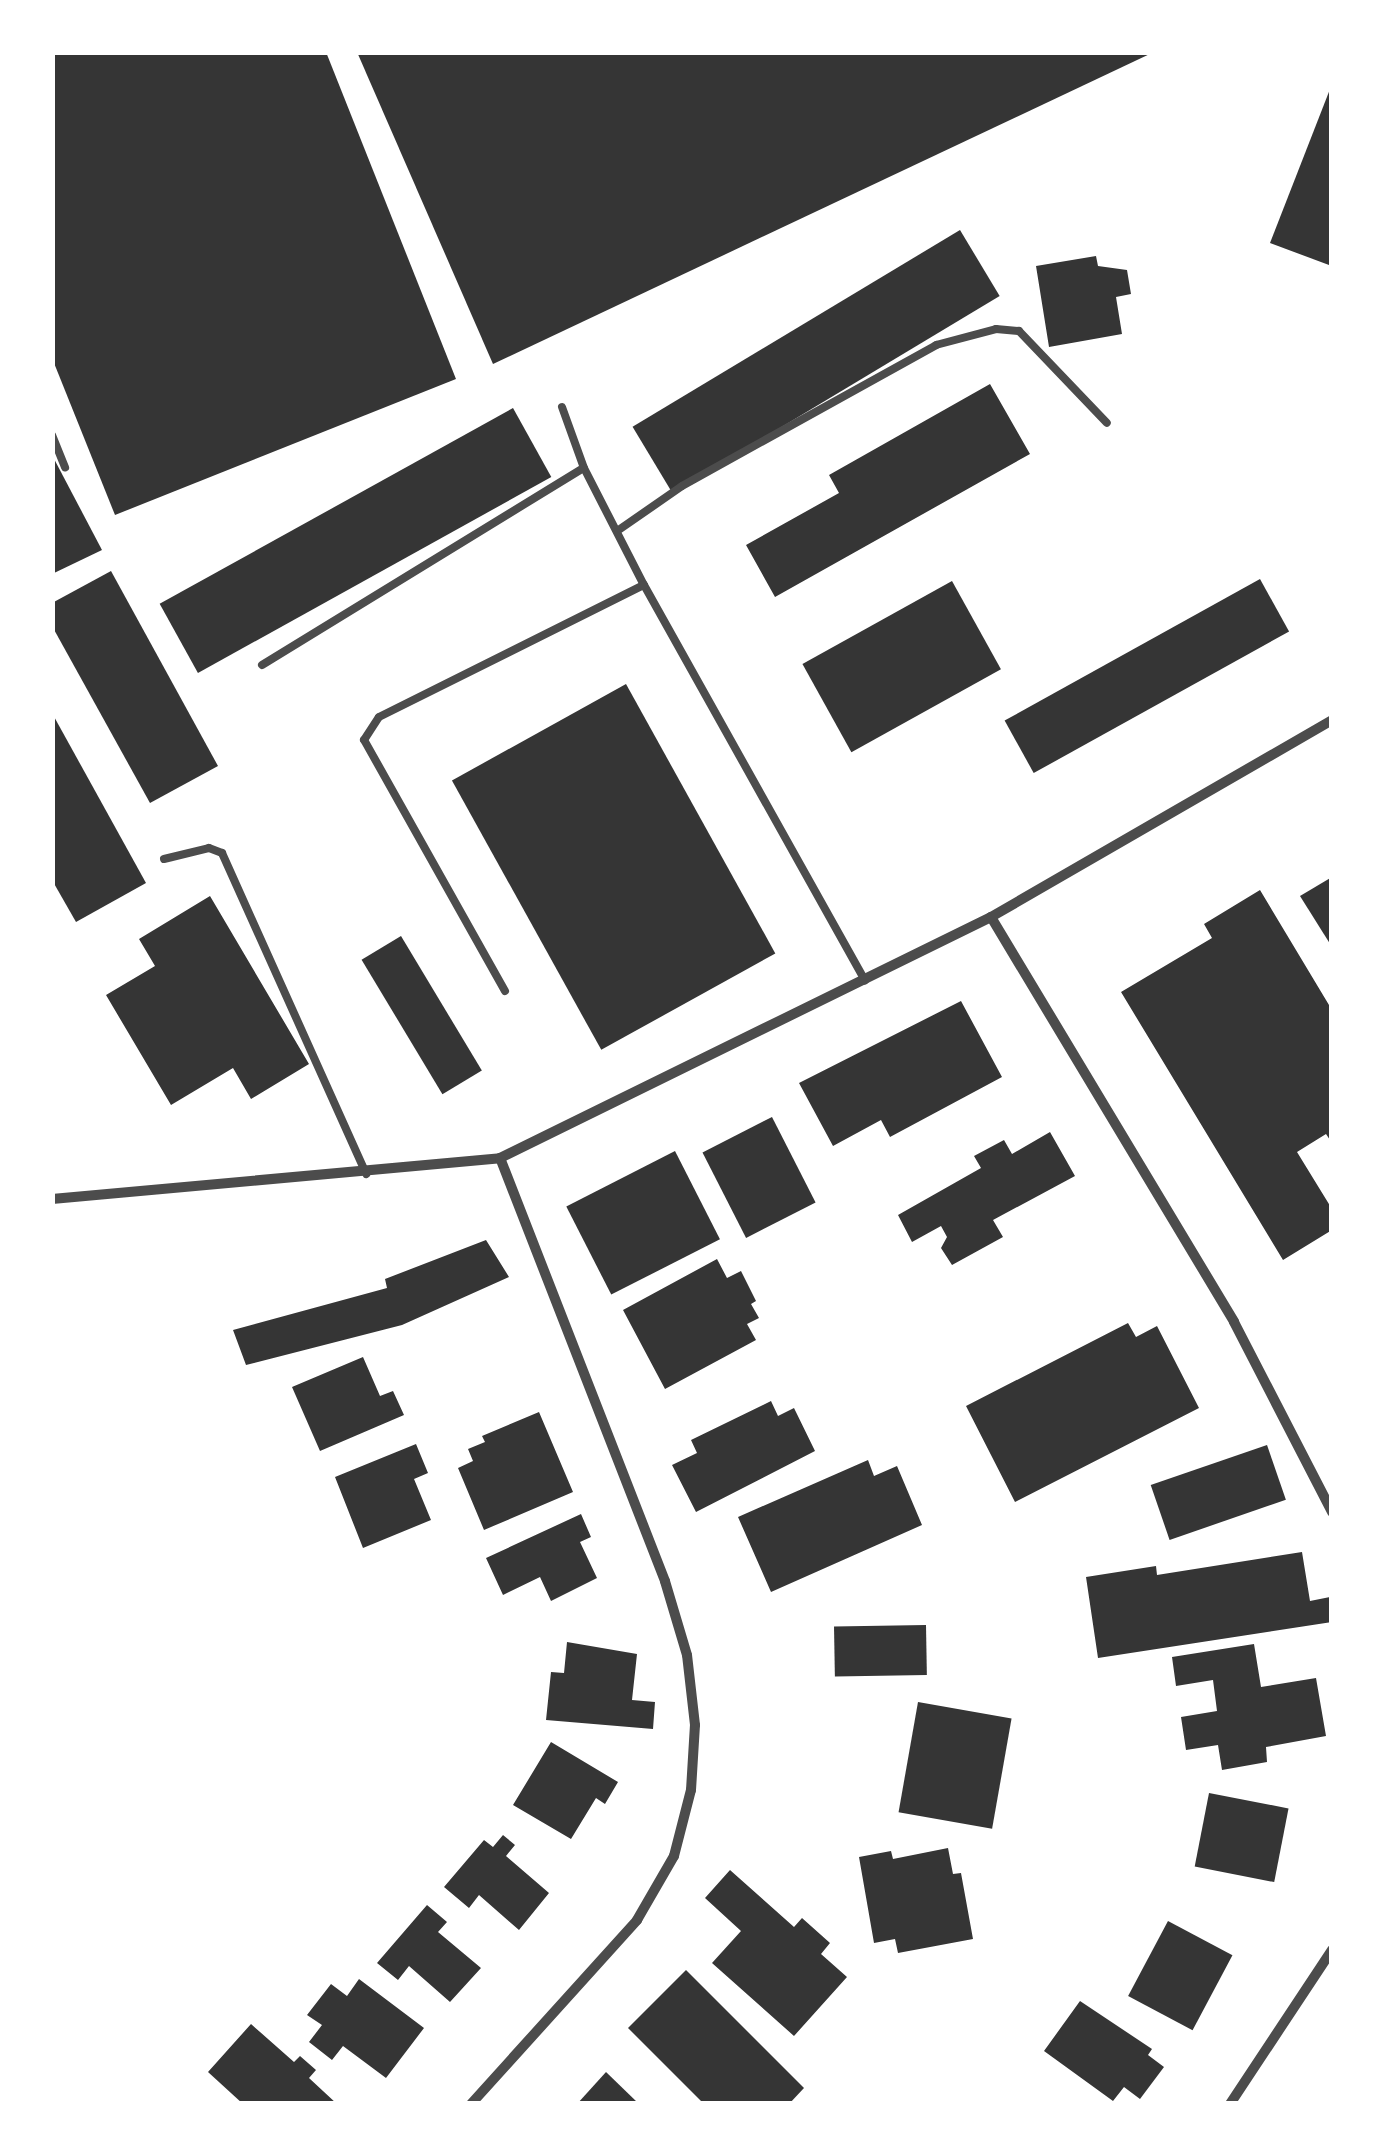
<!DOCTYPE html>
<html>
<head>
<meta charset="utf-8">
<style>
  body { margin:0 }
  #map { position:relative; width:1384px; height:2156px; overflow:hidden; background:#fff; font-family:Literata,serif }
  div>[style] { position:absolute }
  .building>* { inset:0; background:#353535; transform-origin:0 0 }
  .service>* { height:8px; margin:-4px; padding:0 4px; transform-origin:4px; border-radius:4px; background:#4c4c4c }
  .minor>* { height:10px; margin:-5px; padding:0 5px; transform-origin:5px; border-radius:5px; background:#4c4c4c }
  span { translate:-50% -50%; white-space:nowrap; text-align:center; line-height:1.15; -webkit-text-stroke:10px #fff; paint-order:stroke }
  .frame { position:absolute; inset:0; border:55px solid #fff; pointer-events:none }
</style>
</head>
<body>
<div id="map">
  <div class="building">
    <i style="clip-path:polygon(52px 52px,326px 52px,456px 379px,115px 515px,52px 358px)"></i>
    <i style="clip-path:polygon(357px 52px,1154px 52px,493px 364px)"></i>
    <i style="clip-path:polygon(1332px 84px,1332px 259px,1329px 265px,1270px 243px)"></i>
    <i style="left:960px;top:230px;width:77px;height:382px;rotate:59deg"></i>
    <i style="clip-path:polygon(1096px 256px,1098px 266px,1127px 270px,1131px 294px,1116px 297px,1122px 334px,1049px 347px,1036px 266px)"></i>
    <i style="clip-path:polygon(990px 384px,1030px 454px,775px 597px,746px 545px,839px 493px,829px 475px)"></i>
    <i style="left:513px;top:408px;width:79px;height:404px;rotate:61deg"></i>
    <i style="clip-path:polygon(52px 455px,102px 550px,52px 574px)"></i>
    <i style="clip-path:polygon(111px 571px,218px 766px,150px 803px,52px 626px,52px 603px)"></i>
    <i style="left:1260px;top:579px;width:60px;height:292px;rotate:61deg"></i>
    <i style="left:952px;top:581px;width:101px;height:171px;rotate:61deg"></i>
    <i style="left:626px;top:684px;width:308px;height:199px;rotate:61deg"></i>
    <i style="clip-path:polygon(52px 713px,146px 883px,76px 922px,52px 880px)"></i>
    <i style="clip-path:polygon(1332px 877px,1332px 947px,1300px 896px)"></i>
    <i style="clip-path:polygon(1260px 890px,1332px 1010px,1332px 1143px,1326px 1134px,1297px 1152px,1332px 1209px,1332px 1230px,1283px 1260px,1121px 992px,1212px 938px,1204px 924px)"></i>
    <i style="clip-path:polygon(210px 896px,309px 1064px,251px 1099px,233px 1068px,171px 1105px,106px 995px,155px 966px,139px 939px)"></i>
    <i style="left:401px;top:936px;width:157px;height:46px;rotate:59deg"></i>
    <i style="clip-path:polygon(961px 1001px,1002px 1077px,890px 1137px,881px 1120px,833px 1146px,799px 1083px)"></i>
    <i style="left:772px;top:1117px;width:96px;height:78px;rotate:63deg"></i>
    <i style="clip-path:polygon(1050px 1132px,1075px 1176px,993px 1220px,1003px 1237px,952px 1265px,941px 1248px,947px 1237px,941px 1226px,912px 1242px,898px 1215px,981px 1168px,974px 1156px,1004px 1140px,1012px 1154px)"></i>
    <i style="left:675px;top:1151px;width:99px;height:122px;rotate:63deg"></i>
    <i style="clip-path:polygon(486px 1240px,509px 1277px,402px 1325px,246px 1365px,233px 1330px,387px 1288px,385px 1279px)"></i>
    <i style="clip-path:polygon(717px 1259px,727px 1278px,741px 1271px,756px 1301px,751px 1304px,759px 1318px,747px 1324px,756px 1340px,665px 1389px,623px 1310px)"></i>
    <i style="clip-path:polygon(1128px 1323px,1136px 1337px,1157px 1326px,1199px 1408px,1015px 1502px,966px 1406px)"></i>
    <i style="clip-path:polygon(363px 1357px,380px 1396px,393px 1391px,404px 1415px,320px 1451px,292px 1387px)"></i>
    <i style="clip-path:polygon(771px 1401px,778px 1416px,794px 1408px,815px 1451px,696px 1512px,672px 1465px,697px 1453px,691px 1440px)"></i>
    <i style="clip-path:polygon(539px 1412px,573px 1492px,484px 1530px,458px 1468px,473px 1461px,468px 1449px,485px 1442px,482px 1436px)"></i>
    <i style="clip-path:polygon(416px 1444px,428px 1473px,414px 1479px,431px 1520px,363px 1548px,335px 1477px)"></i>
    <i style="left:1267px;top:1445px;width:58px;height:123px;rotate:71deg"></i>
    <i style="clip-path:polygon(868px 1460px,874px 1476px,897px 1466px,922px 1525px,771px 1592px,738px 1517px)"></i>
    <i style="clip-path:polygon(581px 1514px,591px 1537px,580px 1542px,597px 1578px,551px 1601px,540px 1577px,503px 1595px,486px 1558px)"></i>
    <i style="clip-path:polygon(1302px 1552px,1310px 1601px,1330px 1597px,1332px 1622px,1098px 1658px,1086px 1577px,1156px 1566px,1157px 1575px)"></i>
    <i style="left:926px;top:1625px;width:50px;height:92px;rotate:89deg"></i>
    <i style="clip-path:polygon(567px 1642px,637px 1654px,632px 1700px,655px 1702px,653px 1729px,546px 1720px,551px 1672px,564px 1673px)"></i>
    <i style="clip-path:polygon(1254px 1644px,1261px 1687px,1316px 1678px,1326px 1736px,1266px 1747px,1267px 1762px,1222px 1770px,1218px 1745px,1186px 1750px,1181px 1717px,1217px 1711px,1213px 1680px,1176px 1686px,1172px 1657px)"></i>
    <i style="left:918px;top:1702px;width:95px;height:112px;rotate:10deg"></i>
    <i style="clip-path:polygon(551px 1742px,618px 1782px,605px 1804px,596px 1798px,571px 1839px,513px 1805px)"></i>
    <i style="left:1209px;top:1793px;width:81px;height:75px;rotate:11deg"></i>
    <i style="clip-path:polygon(503px 1835px,515px 1845px,506px 1856px,549px 1893px,519px 1930px,479px 1895px,469px 1908px,444px 1887px,484px 1840px,493px 1847px)"></i>
    <i style="clip-path:polygon(948px 1848px,953px 1874px,961px 1873px,973px 1939px,898px 1953px,895px 1939px,874px 1943px,859px 1857px,891px 1851px,893px 1859px)"></i>
    <i style="clip-path:polygon(730px 1870px,794px 1927px,802px 1918px,830px 1943px,821px 1954px,847px 1977px,794px 2036px,712px 1963px,741px 1931px,705px 1898px)"></i>
    <i style="clip-path:polygon(427px 1905px,447px 1922px,438px 1932px,481px 1968px,450px 2002px,409px 1966px,398px 1980px,377px 1963px)"></i>
    <i style="left:1168px;top:1921px;width:73px;height:85px;rotate:28deg"></i>
    <i style="clip-path:polygon(686px 1970px,804px 2088px,789px 2104px,704px 2104px,628px 2028px)"></i>
    <i style="clip-path:polygon(359px 1979px,424px 2028px,386px 2078px,343px 2046px,332px 2060px,309px 2042px,322px 2025px,307px 2015px,331px 1984px,347px 1996px)"></i>
    <i style="clip-path:polygon(1080px 2001px,1152px 2049px,1148px 2055px,1164px 2067px,1140px 2099px,1124px 2087px,1113px 2101px,1044px 2051px)"></i>
    <i style="clip-path:polygon(251px 2024px,294px 2062px,300px 2056px,316px 2070px,309px 2078px,337px 2104px,243px 2104px,208px 2072px)"></i>
    <i style="clip-path:polygon(606px 2072px,639px 2104px,577px 2104px)"></i>
  </div>
  <div class="service">
    <i style="left:562px;top:407px;width:65px;rotate:70.2deg"></i>
    <i style="left:584px;top:468px;width:131px;rotate:62.9deg"></i>
    <i style="left:644px;top:585px;width:453px;rotate:60.8deg"></i>
    <i style="left:52px;top:435px;width:35px;rotate:68deg"></i>
    <i style="left:620px;top:529px;width:75px;rotate:-34.7deg"></i>
    <i style="left:682px;top:486px;width:291px;rotate:-29deg"></i>
    <i style="left:936px;top:345px;width:62px;rotate:-14.9deg"></i>
    <i style="left:996px;top:329px;width:23px;rotate:5deg"></i>
    <i style="left:1019px;top:331px;width:127px;rotate:46.3deg"></i>
    <i style="left:262px;top:665px;width:377px;rotate:-31.5deg"></i>
    <i style="left:164px;top:859px;width:46px;rotate:-13.7deg"></i>
    <i style="left:209px;top:848px;width:14px;rotate:21deg"></i>
    <i style="left:222px;top:853px;width:352px;rotate:65.8deg"></i>
    <i style="left:505px;top:991px;width:288px;rotate:-119.3deg"></i>
    <i style="left:364px;top:740px;width:27px;rotate:-57deg"></i>
    <i style="left:379px;top:717px;width:296px;rotate:-26.5deg"></i>
  </div>
  <div class="minor">
    <i style="left:991px;top:917px;width:472px;rotate:59deg"></i>
    <i style="left:1234px;top:1322px;width:214px;rotate:62.7deg"></i>
    <i style="left:52px;top:1199px;width:450px;rotate:-5.2deg"></i>
    <i style="left:500px;top:1158px;width:547px;rotate:-26.14deg"></i>
    <i style="left:991px;top:917px;width:394px;rotate:-30deg"></i>
    <i style="left:471px;top:2104px;width:248px;rotate:-47.9deg"></i>
    <i style="left:637px;top:1920px;width:74px;rotate:-60deg"></i>
    <i style="left:674px;top:1856px;width:68px;rotate:-75.6deg"></i>
    <i style="left:691px;top:1790px;width:65px;rotate:-86.5deg"></i>
    <i style="left:695px;top:1725px;width:70px;rotate:-96.5deg"></i>
    <i style="left:687px;top:1655px;width:77px;rotate:-106.6deg"></i>
    <i style="left:665px;top:1581px;width:454px;rotate:-111.3deg"></i>
    <i style="left:1230px;top:2104px;width:185px;rotate:-56.5deg"></i>
  </div>
  <div class="frame"></div>
</div>
</body>
</html>
